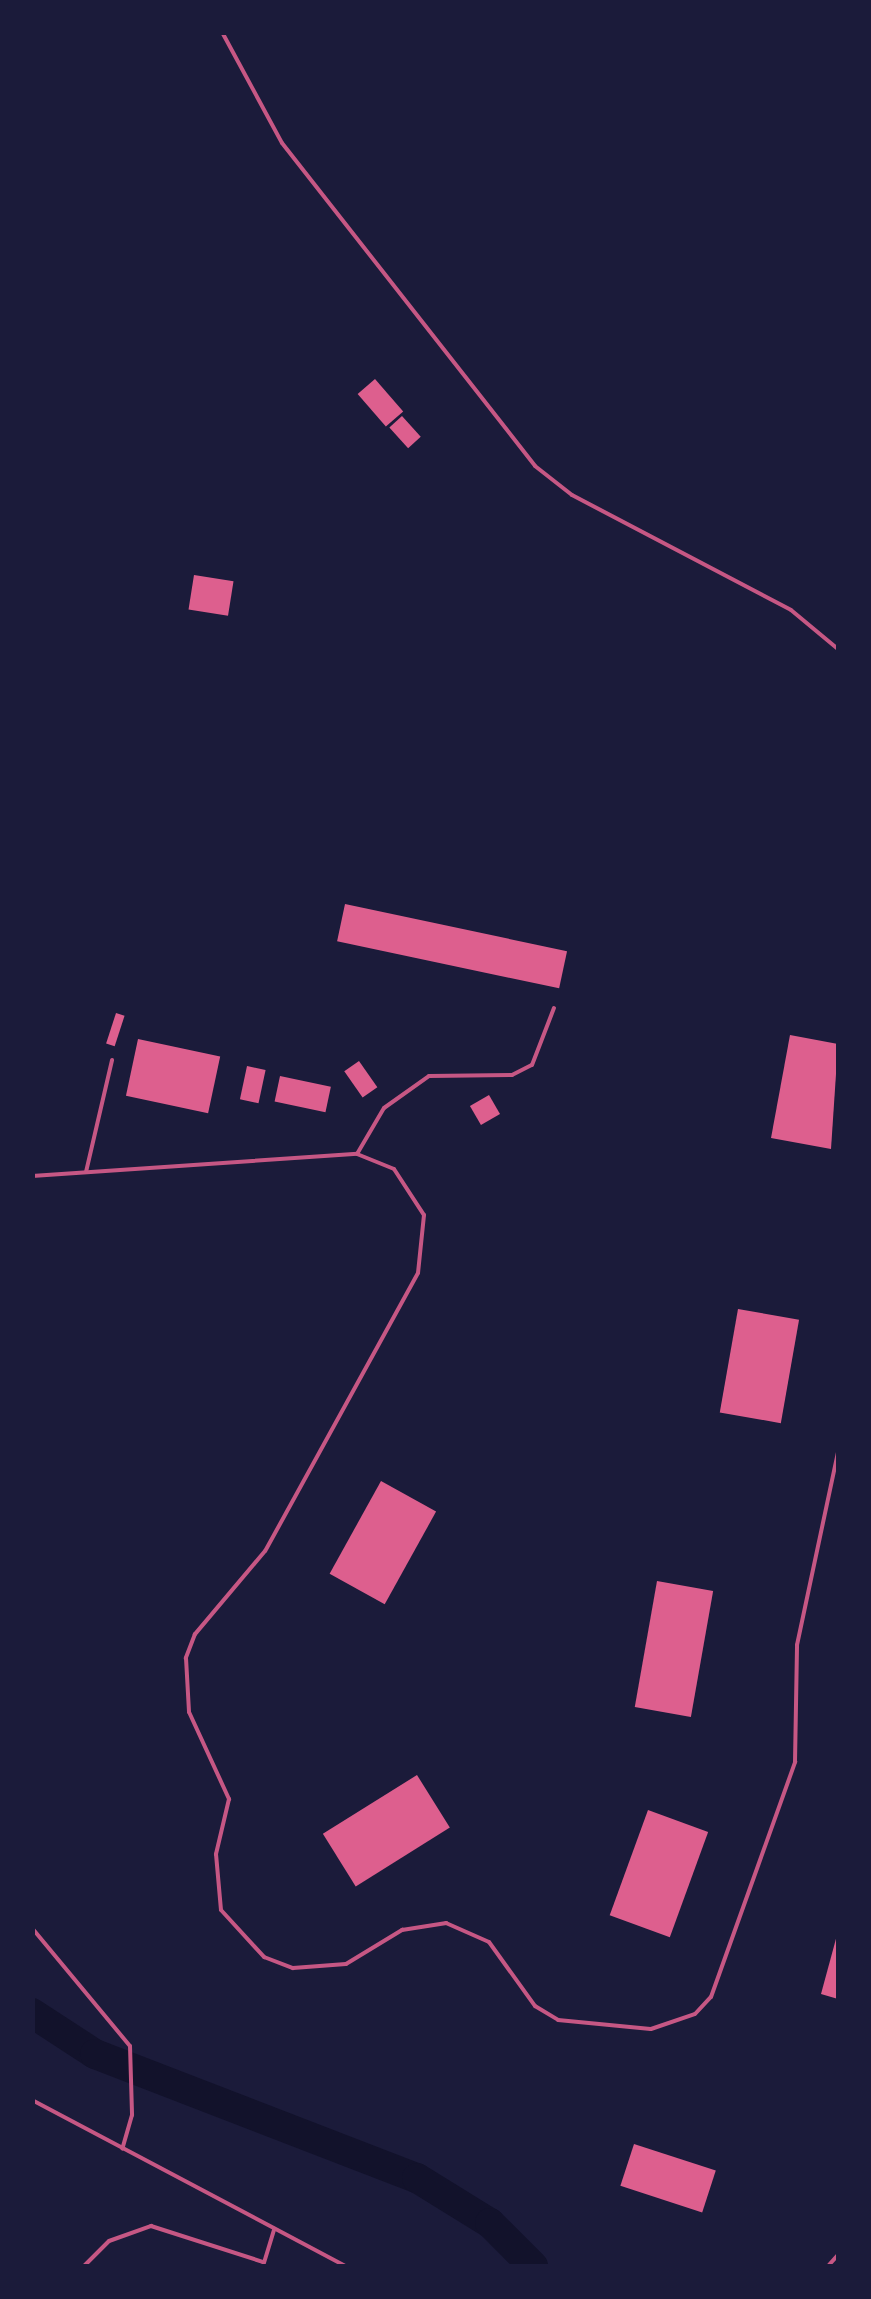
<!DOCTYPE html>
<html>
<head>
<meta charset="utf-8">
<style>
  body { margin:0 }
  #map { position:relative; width:871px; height:2299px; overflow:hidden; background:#1b1b3a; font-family:"Times New Roman",serif }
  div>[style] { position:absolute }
  .river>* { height:30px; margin:-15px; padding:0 15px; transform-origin:15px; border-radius:15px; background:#12122b }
  .building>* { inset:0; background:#dd5f8e; transform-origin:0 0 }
  .service>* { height:4px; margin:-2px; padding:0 2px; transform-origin:2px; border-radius:2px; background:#c65784 }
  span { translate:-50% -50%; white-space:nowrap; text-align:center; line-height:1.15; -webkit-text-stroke:10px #1b1b3a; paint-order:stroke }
  .frame { position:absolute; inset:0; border:35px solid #1b1b3a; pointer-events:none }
</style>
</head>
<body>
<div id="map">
  <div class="river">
    <i style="left:32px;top:2013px;width:75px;rotate:33.1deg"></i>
    <i style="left:95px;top:2054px;width:345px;rotate:21.1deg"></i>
    <i style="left:417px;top:2178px;width:86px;rotate:31.7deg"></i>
    <i style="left:490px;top:2223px;width:61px;rotate:45deg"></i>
  </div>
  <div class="building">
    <i style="left:375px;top:379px;width:43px;height:23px;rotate:49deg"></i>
    <i style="left:402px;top:416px;width:28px;height:17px;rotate:48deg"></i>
    <i style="left:194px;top:575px;width:40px;height:35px;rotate:9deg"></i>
    <i style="left:345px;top:904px;width:227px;height:38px;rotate:12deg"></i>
    <i style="left:116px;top:1013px;width:9px;height:32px;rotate:18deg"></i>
    <i style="clip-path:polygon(790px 1035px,838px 1044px,831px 1149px,771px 1138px)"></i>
    <i style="left:138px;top:1039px;width:84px;height:58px;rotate:12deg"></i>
    <i style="left:359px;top:1061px;width:32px;height:18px;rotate:55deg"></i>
    <i style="left:247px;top:1066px;width:19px;height:34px;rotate:12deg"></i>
    <i style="left:280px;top:1076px;width:52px;height:26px;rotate:12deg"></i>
    <i style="left:489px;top:1095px;width:22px;height:22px;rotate:60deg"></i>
    <i style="left:738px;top:1309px;width:62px;height:105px;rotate:10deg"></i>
    <i style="left:381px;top:1481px;width:63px;height:106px;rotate:29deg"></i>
    <i style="left:657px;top:1581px;width:57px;height:128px;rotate:10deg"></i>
    <i style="left:417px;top:1775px;width:62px;height:111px;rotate:58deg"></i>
    <i style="left:648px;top:1810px;width:64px;height:112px;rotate:20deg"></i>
    <i style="clip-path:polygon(837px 1935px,838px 1935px,838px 1999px,821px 1994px)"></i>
    <i style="left:634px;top:2144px;width:86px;height:44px;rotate:18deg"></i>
  </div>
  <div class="service">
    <i style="left:222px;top:32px;width:126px;rotate:61.6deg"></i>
    <i style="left:282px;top:143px;width:410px;rotate:51.9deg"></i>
    <i style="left:535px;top:466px;width:47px;rotate:38.1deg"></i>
    <i style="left:572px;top:495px;width:247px;rotate:27.7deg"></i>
    <i style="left:791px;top:610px;width:61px;rotate:39.7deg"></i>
    <i style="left:357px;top:1154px;width:53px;rotate:-59.6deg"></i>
    <i style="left:384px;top:1108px;width:55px;rotate:-35.4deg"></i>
    <i style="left:429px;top:1076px;width:83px;rotate:-0.7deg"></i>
    <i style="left:512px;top:1075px;width:22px;rotate:-27deg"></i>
    <i style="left:532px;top:1065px;width:61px;rotate:-68.9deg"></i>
    <i style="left:86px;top:1172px;width:115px;rotate:-76.9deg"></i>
    <i style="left:32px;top:1176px;width:326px;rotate:-3.9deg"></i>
    <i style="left:357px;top:1154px;width:40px;rotate:22deg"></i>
    <i style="left:394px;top:1169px;width:55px;rotate:56.9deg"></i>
    <i style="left:424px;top:1215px;width:58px;rotate:95.9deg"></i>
    <i style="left:418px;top:1273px;width:317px;rotate:118.8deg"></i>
    <i style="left:265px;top:1551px;width:109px;rotate:130.1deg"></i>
    <i style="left:195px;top:1634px;width:26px;rotate:111deg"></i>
    <i style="left:186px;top:1658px;width:54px;rotate:86.8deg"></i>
    <i style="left:189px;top:1712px;width:96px;rotate:65.3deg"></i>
    <i style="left:229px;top:1799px;width:57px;rotate:103.3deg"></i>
    <i style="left:216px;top:1854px;width:56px;rotate:84.9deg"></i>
    <i style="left:221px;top:1910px;width:64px;rotate:47.5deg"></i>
    <i style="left:264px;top:1957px;width:31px;rotate:21deg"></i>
    <i style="left:293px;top:1968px;width:53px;rotate:-4.3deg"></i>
    <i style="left:346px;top:1964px;width:66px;rotate:-31.3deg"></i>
    <i style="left:402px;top:1930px;width:45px;rotate:-9deg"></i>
    <i style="left:446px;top:1923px;width:47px;rotate:23.8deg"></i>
    <i style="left:489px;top:1942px;width:79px;rotate:54.3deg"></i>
    <i style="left:535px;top:2006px;width:27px;rotate:31deg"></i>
    <i style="left:558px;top:2020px;width:93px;rotate:5.5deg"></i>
    <i style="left:651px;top:2029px;width:46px;rotate:-18.8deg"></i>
    <i style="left:695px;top:2014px;width:23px;rotate:-47deg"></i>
    <i style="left:711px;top:1997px;width:250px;rotate:-70.3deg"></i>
    <i style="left:795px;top:1762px;width:117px;rotate:-89deg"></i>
    <i style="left:797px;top:1645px;width:197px;rotate:-78deg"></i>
    <i style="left:32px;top:1928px;width:153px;rotate:50.3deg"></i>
    <i style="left:130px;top:2046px;width:69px;rotate:88.3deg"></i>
    <i style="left:132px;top:2115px;width:35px;rotate:106deg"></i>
    <i style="left:32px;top:2100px;width:354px;rotate:27.9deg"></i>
    <i style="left:84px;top:2266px;width:35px;rotate:-45deg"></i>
    <i style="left:109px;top:2241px;width:45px;rotate:-19.7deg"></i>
    <i style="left:151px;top:2226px;width:118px;rotate:17.8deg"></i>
    <i style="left:263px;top:2266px;width:39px;rotate:-73deg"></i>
    <i style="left:828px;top:2266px;width:15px;rotate:-48deg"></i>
  </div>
  <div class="frame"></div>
</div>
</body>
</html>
